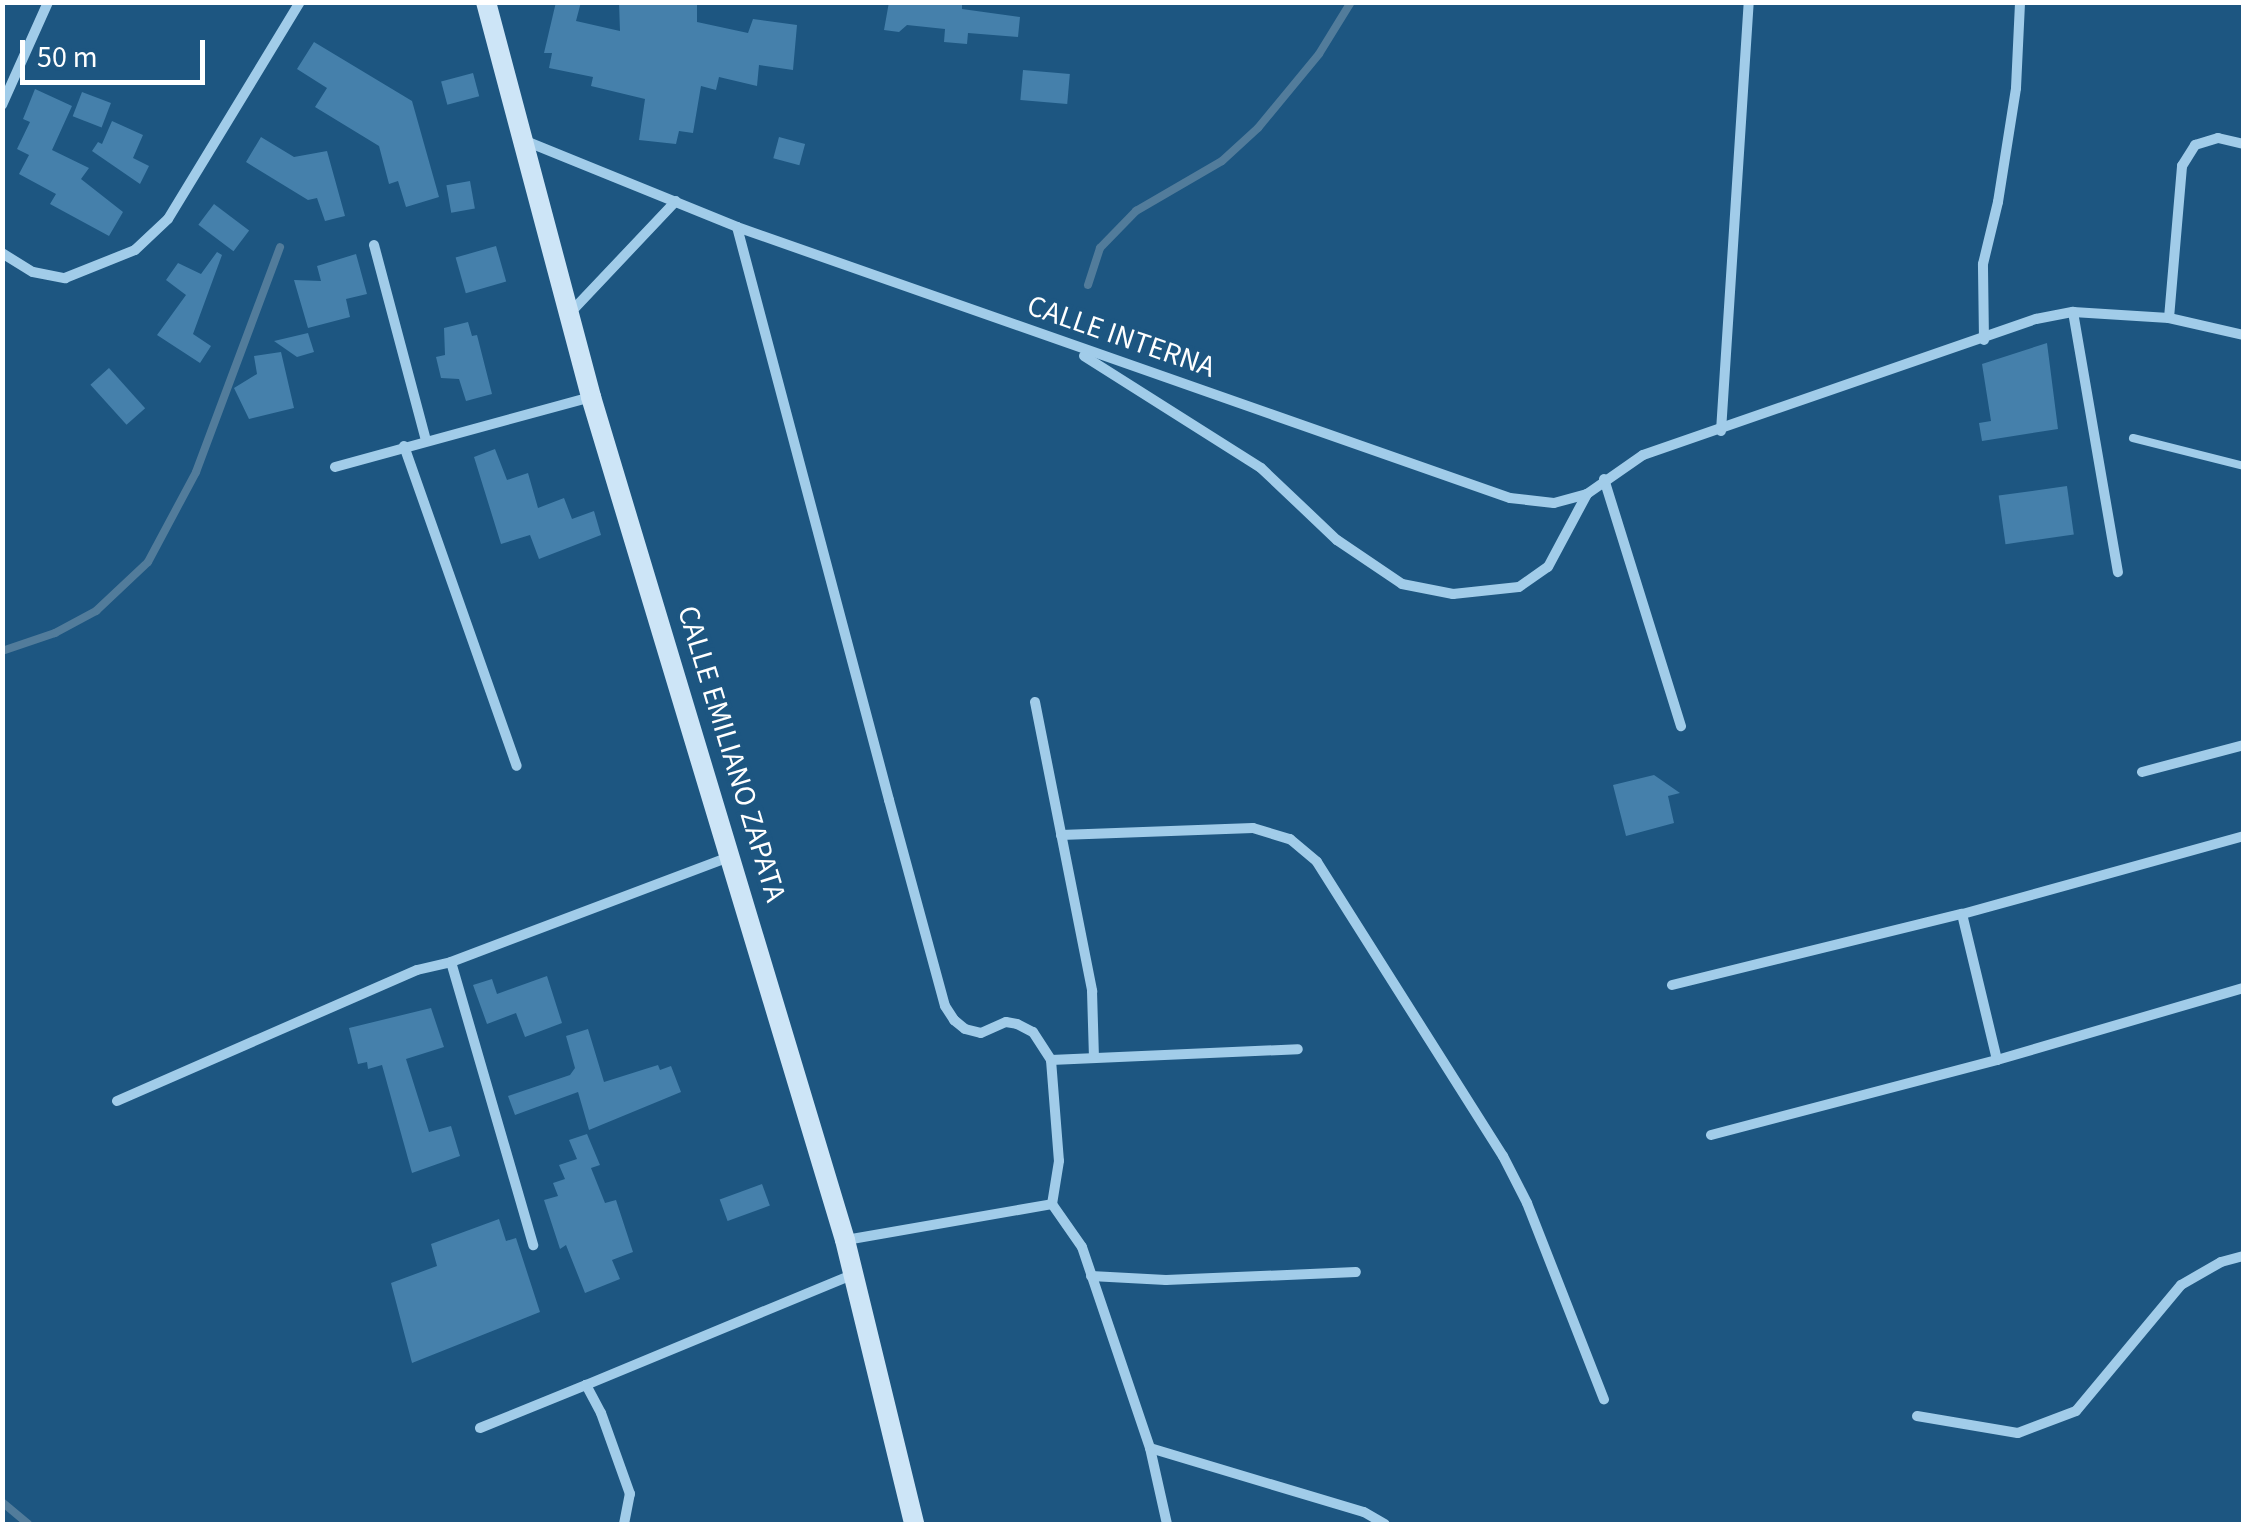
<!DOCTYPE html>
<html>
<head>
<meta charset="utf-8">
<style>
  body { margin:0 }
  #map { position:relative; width:2246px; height:1527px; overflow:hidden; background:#1d5681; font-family:"Source Sans 3",sans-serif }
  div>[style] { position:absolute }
  .stream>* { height:8px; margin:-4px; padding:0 4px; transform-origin:4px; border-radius:4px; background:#527c9b }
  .building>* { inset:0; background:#4580ab; transform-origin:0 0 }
  .service>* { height:8px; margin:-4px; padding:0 4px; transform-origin:4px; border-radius:4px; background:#a1cce9 }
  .minor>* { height:10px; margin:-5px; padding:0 5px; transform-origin:5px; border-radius:5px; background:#a1cce9 }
  .secondary>* { height:20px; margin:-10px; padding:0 10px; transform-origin:10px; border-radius:10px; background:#cde5f7 }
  span { translate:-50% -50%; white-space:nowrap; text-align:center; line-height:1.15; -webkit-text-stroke:8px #1d5681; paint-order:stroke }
  .street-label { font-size:30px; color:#fff }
  .frame { position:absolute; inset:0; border:5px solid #fff; pointer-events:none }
  .scale { position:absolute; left:20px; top:40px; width:185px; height:45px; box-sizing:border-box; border:5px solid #fff; border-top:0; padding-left:12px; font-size:30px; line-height:35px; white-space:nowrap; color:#fff; -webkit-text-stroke:8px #1d5681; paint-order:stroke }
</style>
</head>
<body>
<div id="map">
  <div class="stream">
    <i style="left:1088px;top:285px;width:39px;rotate:-72deg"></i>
    <i style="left:1100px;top:248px;width:52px;rotate:-45.8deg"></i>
    <i style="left:1136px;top:211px;width:99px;rotate:-30.2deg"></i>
    <i style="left:1222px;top:161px;width:49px;rotate:-42.5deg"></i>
    <i style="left:1258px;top:128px;width:96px;rotate:-50.5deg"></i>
    <i style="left:1319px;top:54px;width:61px;rotate:-58.4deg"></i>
    <i style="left:2px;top:651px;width:56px;rotate:-18.8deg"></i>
    <i style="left:55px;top:633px;width:47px;rotate:-28.2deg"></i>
    <i style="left:96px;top:611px;width:71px;rotate:-43.3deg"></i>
    <i style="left:148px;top:562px;width:102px;rotate:-61.9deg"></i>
    <i style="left:196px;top:472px;width:240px;rotate:-69.5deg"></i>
    <i style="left:2px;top:1502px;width:34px;rotate:40deg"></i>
  </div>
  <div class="building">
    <i style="clip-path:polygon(556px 2px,581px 2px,576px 21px,620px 31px,619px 2px,697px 2px,697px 22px,748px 33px,753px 19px,797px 25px,793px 70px,759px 65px,757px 86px,719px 77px,716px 90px,701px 86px,693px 133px,679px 131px,676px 144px,639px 140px,645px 99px,591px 86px,593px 77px,549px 68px,552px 53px,544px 53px)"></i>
    <i style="clip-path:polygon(889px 2px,962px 5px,962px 9px,1020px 17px,1018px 37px,968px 33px,967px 44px,944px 42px,945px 29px,907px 25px,899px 32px,884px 30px)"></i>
    <i style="clip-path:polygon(314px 42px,412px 101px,439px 197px,406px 207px,398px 181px,389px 184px,379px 146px,315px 107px,327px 88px,297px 69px)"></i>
    <i style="left:1023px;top:70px;width:47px;height:30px;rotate:5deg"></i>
    <i style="left:473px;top:73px;width:24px;height:33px;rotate:75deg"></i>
    <i style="clip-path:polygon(35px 89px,72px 106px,52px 150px,89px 168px,81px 179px,123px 212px,109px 236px,50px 204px,56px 194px,19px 174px,29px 155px,17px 149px,30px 122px,23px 119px)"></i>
    <i style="left:82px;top:92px;width:31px;height:26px;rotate:21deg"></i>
    <i style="clip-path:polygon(112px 121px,143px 135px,133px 158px,149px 166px,140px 184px,92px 151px,98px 142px,102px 144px)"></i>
    <i style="clip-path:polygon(261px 137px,294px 157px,327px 151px,345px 216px,325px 221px,317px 198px,308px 200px,246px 162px)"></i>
    <i style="left:779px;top:137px;width:27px;height:22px;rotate:15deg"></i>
    <i style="left:470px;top:181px;width:28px;height:24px;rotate:80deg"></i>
    <i style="left:214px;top:204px;width:44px;height:26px;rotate:37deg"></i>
    <i style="left:496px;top:246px;width:37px;height:42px;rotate:74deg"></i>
    <i style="clip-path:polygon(217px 252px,222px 255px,193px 334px,211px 346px,200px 363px,157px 335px,186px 295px,166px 280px,178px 263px,201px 274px)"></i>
    <i style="clip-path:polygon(356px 254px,367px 294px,346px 299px,350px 317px,308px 328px,294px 280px,321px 281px,317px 266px)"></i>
    <i style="clip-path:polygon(468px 322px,472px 336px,477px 335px,492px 394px,466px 401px,459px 379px,441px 378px,436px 357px,445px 355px,444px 328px)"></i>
    <i style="clip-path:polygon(308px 333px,314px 352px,297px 357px,274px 341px)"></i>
    <i style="clip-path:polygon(2047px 343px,2058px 429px,1982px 441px,1979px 423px,1991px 421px,1982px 364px)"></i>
    <i style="clip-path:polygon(281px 352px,294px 408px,249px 419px,234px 388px,257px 374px,254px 356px)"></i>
    <i style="left:109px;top:368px;width:54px;height:25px;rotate:48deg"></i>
    <i style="clip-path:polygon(495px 449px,507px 480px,528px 473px,538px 508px,564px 498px,572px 519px,594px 511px,601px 535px,539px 559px,530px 535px,501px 544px,474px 457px)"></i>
    <i style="left:2067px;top:486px;width:49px;height:69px;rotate:82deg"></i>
    <i style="clip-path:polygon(1654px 775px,1680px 793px,1668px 796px,1674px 823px,1626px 836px,1613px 785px)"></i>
    <i style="clip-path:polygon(547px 976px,562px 1023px,525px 1037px,516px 1013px,487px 1024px,473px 985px,492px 979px,497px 994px)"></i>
    <i style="clip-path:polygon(431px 1008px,444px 1047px,406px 1059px,429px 1132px,451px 1126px,460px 1156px,412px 1173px,382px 1065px,368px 1069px,367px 1062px,358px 1064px,349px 1028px)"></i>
    <i style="clip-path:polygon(588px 1029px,604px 1082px,658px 1065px,660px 1070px,671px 1066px,681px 1092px,589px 1130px,578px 1092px,515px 1115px,508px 1096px,570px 1075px,575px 1068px,566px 1036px)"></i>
    <i style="clip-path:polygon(587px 1134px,600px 1165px,591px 1168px,605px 1203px,616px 1200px,633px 1252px,612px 1260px,620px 1279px,585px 1293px,566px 1245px,560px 1249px,544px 1200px,558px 1196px,553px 1183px,565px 1179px,559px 1165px,577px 1159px,569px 1140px)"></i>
    <i style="left:762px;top:1184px;width:23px;height:45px;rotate:70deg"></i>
    <i style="clip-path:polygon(499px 1219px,506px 1241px,516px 1238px,540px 1312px,412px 1363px,391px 1283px,437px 1266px,431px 1244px)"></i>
  </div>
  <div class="service">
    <i style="left:2133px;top:438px;width:114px;rotate:14.2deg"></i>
  </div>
  <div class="minor">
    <i style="left:2px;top:105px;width:113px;rotate:-65.9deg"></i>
    <i style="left:523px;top:140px;width:231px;rotate:22.1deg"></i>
    <i style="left:737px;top:227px;width:819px;rotate:19.32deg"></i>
    <i style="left:1510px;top:498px;width:44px;rotate:6.5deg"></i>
    <i style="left:1554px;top:503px;width:34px;rotate:-15deg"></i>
    <i style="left:1587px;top:494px;width:68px;rotate:-34.9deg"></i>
    <i style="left:1643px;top:455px;width:416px;rotate:-19.1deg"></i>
    <i style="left:2036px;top:319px;width:38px;rotate:-11deg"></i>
    <i style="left:2073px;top:312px;width:96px;rotate:3.6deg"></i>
    <i style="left:2169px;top:318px;width:77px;rotate:12.8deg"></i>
    <i style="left:737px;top:227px;width:593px;rotate:75.14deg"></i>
    <i style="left:889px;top:800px;width:213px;rotate:74.8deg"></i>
    <i style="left:945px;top:1006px;width:17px;rotate:57deg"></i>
    <i style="left:954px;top:1020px;width:14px;rotate:39deg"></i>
    <i style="left:965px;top:1029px;width:16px;rotate:14deg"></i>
    <i style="left:981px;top:1033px;width:27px;rotate:-24deg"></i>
    <i style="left:1006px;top:1022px;width:11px;rotate:10deg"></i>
    <i style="left:1017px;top:1024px;width:18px;rotate:27deg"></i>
    <i style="left:1033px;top:1032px;width:33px;rotate:57deg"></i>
    <i style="left:1051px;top:1060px;width:247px;rotate:-2.5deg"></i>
    <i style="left:374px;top:245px;width:202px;rotate:75.1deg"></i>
    <i style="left:2px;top:253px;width:36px;rotate:32deg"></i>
    <i style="left:33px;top:272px;width:33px;rotate:11deg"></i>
    <i style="left:65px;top:278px;width:75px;rotate:-21.8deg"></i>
    <i style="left:135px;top:250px;width:45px;rotate:-43.2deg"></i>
    <i style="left:168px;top:219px;width:254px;rotate:-58.7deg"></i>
    <i style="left:2073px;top:312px;width:264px;rotate:80.2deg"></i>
    <i style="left:570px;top:313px;width:154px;rotate:-46.6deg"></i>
    <i style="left:2169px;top:318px;width:153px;rotate:-85.1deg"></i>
    <i style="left:2182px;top:166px;width:25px;rotate:-58deg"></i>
    <i style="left:2195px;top:145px;width:24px;rotate:-17deg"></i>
    <i style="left:2218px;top:138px;width:27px;rotate:13deg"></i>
    <i style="left:1984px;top:340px;width:76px;rotate:-90.8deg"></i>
    <i style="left:1983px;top:264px;width:64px;rotate:-76.4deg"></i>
    <i style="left:1998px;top:202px;width:115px;rotate:-81deg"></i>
    <i style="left:2016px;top:88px;width:86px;rotate:-87.3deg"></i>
    <i style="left:1084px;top:356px;width:209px;rotate:32.3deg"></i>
    <i style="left:1261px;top:468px;width:105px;rotate:43.5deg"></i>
    <i style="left:1337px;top:540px;width:78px;rotate:34.1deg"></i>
    <i style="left:1402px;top:584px;width:52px;rotate:11.1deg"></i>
    <i style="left:1453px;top:594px;width:66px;rotate:-6.1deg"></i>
    <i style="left:1519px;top:587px;width:35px;rotate:-35deg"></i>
    <i style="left:1548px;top:567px;width:83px;rotate:-61.9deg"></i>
    <i style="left:1721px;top:431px;width:430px;rotate:-86.3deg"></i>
    <i style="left:404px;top:446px;width:339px;rotate:70.6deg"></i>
    <i style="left:335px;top:467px;width:265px;rotate:-15.3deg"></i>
    <i style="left:1604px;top:479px;width:259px;rotate:72.7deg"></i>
    <i style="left:1035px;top:702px;width:295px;rotate:78.8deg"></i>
    <i style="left:1092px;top:991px;width:66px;rotate:88.3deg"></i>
    <i style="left:2142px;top:772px;width:106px;rotate:-14.8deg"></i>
    <i style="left:1061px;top:835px;width:192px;rotate:-2.1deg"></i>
    <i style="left:1253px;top:828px;width:39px;rotate:17deg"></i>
    <i style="left:1290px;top:839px;width:35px;rotate:40deg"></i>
    <i style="left:1317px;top:862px;width:348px;rotate:57.7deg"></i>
    <i style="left:1503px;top:1156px;width:53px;rotate:62.9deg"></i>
    <i style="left:1527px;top:1203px;width:211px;rotate:68.6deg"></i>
    <i style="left:2244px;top:836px;width:293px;rotate:164.5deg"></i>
    <i style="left:1962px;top:914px;width:150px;rotate:76.5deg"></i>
    <i style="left:1997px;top:1060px;width:257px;rotate:-16.3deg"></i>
    <i style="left:451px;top:962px;width:295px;rotate:73.8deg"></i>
    <i style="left:1672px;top:985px;width:299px;rotate:-13.8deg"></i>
    <i style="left:1051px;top:1060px;width:101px;rotate:85.5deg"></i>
    <i style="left:1059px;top:1161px;width:44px;rotate:99.2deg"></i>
    <i style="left:1052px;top:1204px;width:52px;rotate:55.1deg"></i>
    <i style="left:1082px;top:1247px;width:212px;rotate:71.3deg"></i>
    <i style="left:1150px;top:1448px;width:78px;rotate:77.4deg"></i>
    <i style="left:117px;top:1101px;width:327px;rotate:-23.6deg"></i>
    <i style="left:417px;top:970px;width:35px;rotate:-13deg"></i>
    <i style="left:451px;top:962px;width:299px;rotate:-20.7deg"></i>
    <i style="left:1711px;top:1135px;width:296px;rotate:-14.7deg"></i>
    <i style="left:846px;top:1240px;width:209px;rotate:-9.9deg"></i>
    <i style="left:1091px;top:1276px;width:75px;rotate:3.1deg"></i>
    <i style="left:1166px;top:1280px;width:190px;rotate:-2.4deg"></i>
    <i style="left:1917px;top:1416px;width:102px;rotate:9.6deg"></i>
    <i style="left:2018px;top:1433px;width:62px;rotate:-20.8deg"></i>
    <i style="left:2076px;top:1411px;width:164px;rotate:-50.2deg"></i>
    <i style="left:2181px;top:1285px;width:46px;rotate:-29.9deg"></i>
    <i style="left:2221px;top:1262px;width:24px;rotate:-15deg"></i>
    <i style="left:480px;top:1428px;width:114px;rotate:-22.1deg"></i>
    <i style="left:1150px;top:1448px;width:223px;rotate:16.7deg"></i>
    <i style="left:1364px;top:1512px;width:24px;rotate:30deg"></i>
    <i style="left:624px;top:1524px;width:31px;rotate:-79deg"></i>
    <i style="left:630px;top:1494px;width:86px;rotate:-109.7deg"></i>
    <i style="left:601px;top:1413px;width:32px;rotate:-118deg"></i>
    <i style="left:586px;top:1385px;width:288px;rotate:-22.5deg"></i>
  </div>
  <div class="secondary">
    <i style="left:486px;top:2px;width:409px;rotate:75.1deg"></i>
    <i style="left:591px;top:397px;width:880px;rotate:73.23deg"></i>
    <i style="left:845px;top:1240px;width:292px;rotate:76.3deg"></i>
  </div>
  <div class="street-label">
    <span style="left:1121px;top:337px;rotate:19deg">CALLE INTERNA</span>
    <span style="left:731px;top:754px;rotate:73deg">CALLE EMILIANO ZAPATA</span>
  </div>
  <div class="frame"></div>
  <div class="scale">50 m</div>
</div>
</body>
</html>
